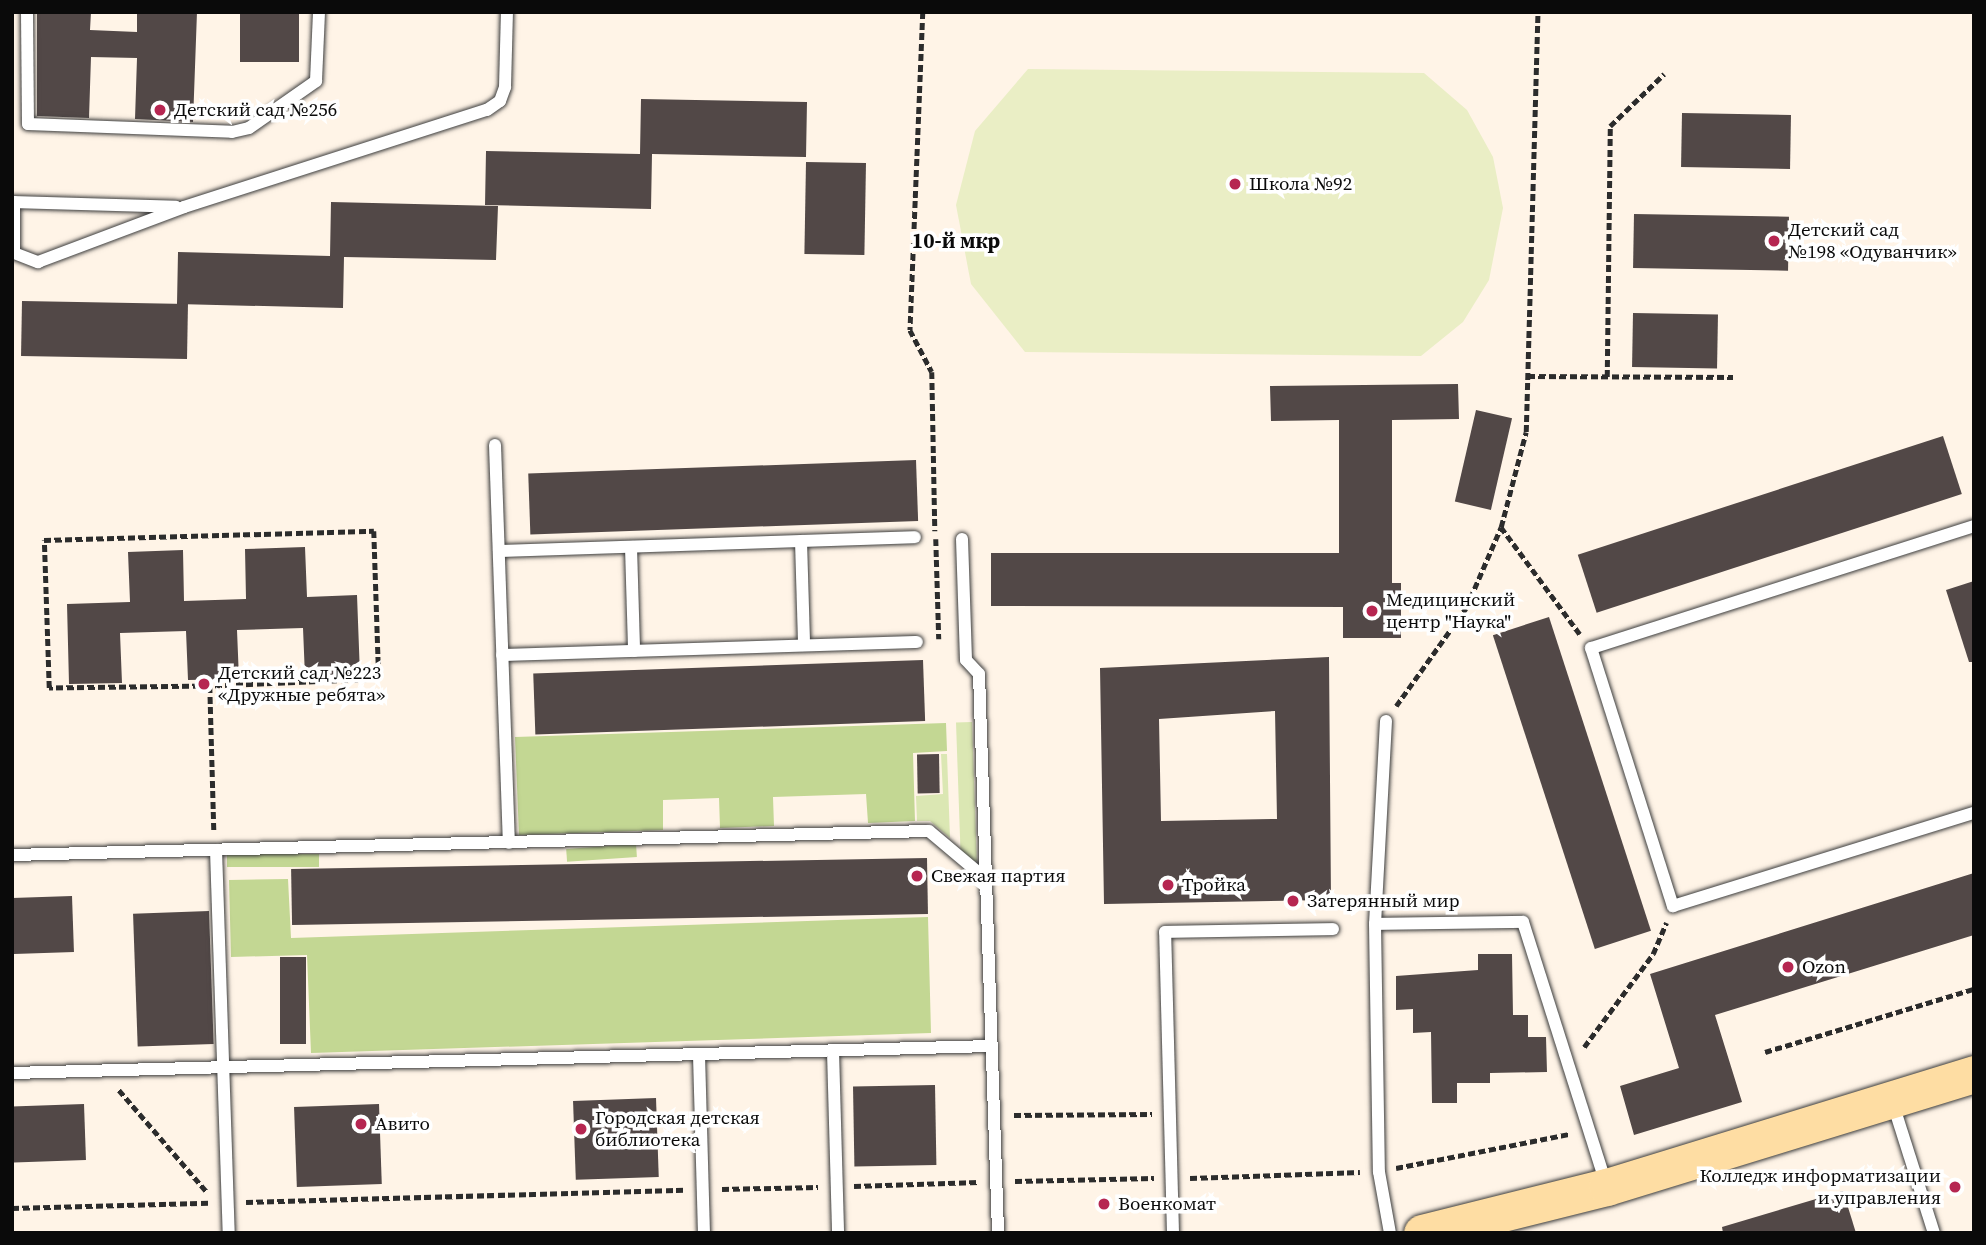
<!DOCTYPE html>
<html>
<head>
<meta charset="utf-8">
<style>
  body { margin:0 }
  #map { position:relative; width:1986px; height:1245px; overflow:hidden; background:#fff4e7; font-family:"Source Serif 4",serif }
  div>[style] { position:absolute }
  .green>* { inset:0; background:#dbe7b3; transform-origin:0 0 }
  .forest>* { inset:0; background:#c3d793; transform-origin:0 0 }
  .pitch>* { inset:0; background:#eaeec5 }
  .building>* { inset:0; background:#524847; transform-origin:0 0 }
  .path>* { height:4.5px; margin-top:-2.25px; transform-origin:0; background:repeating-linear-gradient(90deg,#2c2c2c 0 7px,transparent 0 10.5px) }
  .roads { filter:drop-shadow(0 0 2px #3d3d3d) drop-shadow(0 0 2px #3d3d3d) }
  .service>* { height:12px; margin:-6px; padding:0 6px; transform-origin:6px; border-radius:6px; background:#fff }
  .secondary>* { height:37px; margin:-18.5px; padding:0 18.5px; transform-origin:18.5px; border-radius:18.5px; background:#fedda3 }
  .dots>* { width:19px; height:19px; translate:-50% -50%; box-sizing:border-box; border:4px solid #fff; border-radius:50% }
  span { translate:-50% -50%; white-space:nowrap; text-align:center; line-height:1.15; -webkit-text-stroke:7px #fff; paint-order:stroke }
  .poi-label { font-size:19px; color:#0a0a0a }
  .left { translate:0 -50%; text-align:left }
  .right { translate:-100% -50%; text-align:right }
  .neighbourhood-label { font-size:21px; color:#0a0a0a; font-weight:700 }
  .frame { position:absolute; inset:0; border:14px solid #0a0a0a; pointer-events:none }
</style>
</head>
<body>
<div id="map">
  <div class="green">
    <i style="left:972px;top:722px;width:139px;height:16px;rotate:88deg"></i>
    <i style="clip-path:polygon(941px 754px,947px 754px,950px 838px,930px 821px,917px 821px,916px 796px,943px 794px)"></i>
  </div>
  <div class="forest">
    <i style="clip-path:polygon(946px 723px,947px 751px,913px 753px,915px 821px,868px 823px,866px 794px,773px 797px,774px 826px,720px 828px,719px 798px,663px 800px,663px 830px,519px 835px,515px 737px)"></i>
    <i style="left:636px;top:844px;width:13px;height:70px;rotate:86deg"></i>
    <i style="left:319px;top:854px;width:13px;height:92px;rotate:90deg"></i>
    <i style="clip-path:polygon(288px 879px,291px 938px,928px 917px,931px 1033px,311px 1053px,307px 955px,231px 957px,229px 880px)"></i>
  </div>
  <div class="pitch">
    <i style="clip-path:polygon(1028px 69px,1424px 73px,1467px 110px,1493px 157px,1503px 208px,1489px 280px,1463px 322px,1421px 356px,1025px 352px,971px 284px,956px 205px,975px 131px)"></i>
  </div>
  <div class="building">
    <i style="clip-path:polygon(37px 12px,91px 12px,90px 30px,137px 32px,137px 12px,197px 12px,193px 122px,135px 119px,137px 58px,91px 57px,89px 118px,37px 116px)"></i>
    <i style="left:240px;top:12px;width:59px;height:50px"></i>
    <i style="clip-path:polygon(641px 99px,807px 102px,806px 157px,652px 154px,651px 209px,485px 205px,486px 151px,640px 154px)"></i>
    <i style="left:1682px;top:113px;width:109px;height:54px;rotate:1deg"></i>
    <i style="left:806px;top:162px;width:60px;height:92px;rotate:1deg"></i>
    <i style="clip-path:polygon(331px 202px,498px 206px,496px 260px,344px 257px,343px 308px,177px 304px,178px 252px,330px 256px)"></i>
    <i style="left:1634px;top:214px;width:155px;height:54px;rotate:1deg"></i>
    <i style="left:22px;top:301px;width:166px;height:55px;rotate:1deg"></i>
    <i style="left:1633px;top:313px;width:85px;height:54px;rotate:1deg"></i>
    <i style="clip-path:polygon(1458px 384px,1459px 419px,1392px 420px,1392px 583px,1401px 583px,1401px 638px,1343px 638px,1343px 607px,991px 606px,991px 553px,1339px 553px,1339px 420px,1271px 421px,1270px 386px)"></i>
    <i style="left:1476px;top:410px;width:37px;height:94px;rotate:13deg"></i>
    <i style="left:1943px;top:436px;width:61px;height:384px;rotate:72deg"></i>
    <i style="left:916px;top:460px;width:61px;height:388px;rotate:88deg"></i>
    <i style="clip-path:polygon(305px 547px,307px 597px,357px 595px,360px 675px,305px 677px,303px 628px,237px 630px,239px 679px,188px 680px,186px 631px,120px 633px,122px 683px,69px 684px,67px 604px,130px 602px,128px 552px,183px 550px,184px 601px,246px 599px,245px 549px)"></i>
    <i style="clip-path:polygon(1974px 581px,1974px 662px,1969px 662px,1946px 590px)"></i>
    <i style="left:1549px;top:617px;width:330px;height:59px;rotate:72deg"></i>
    <i style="clip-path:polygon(evenodd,1329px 657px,1331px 900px,1104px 904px,1100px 668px,1329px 657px,1275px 711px,1277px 819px,1161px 821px,1159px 719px,1275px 711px)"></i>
    <i style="left:923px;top:660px;width:61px;height:390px;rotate:88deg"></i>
    <i style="left:939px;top:754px;width:39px;height:22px;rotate:89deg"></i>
    <i style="left:927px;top:858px;width:56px;height:636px;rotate:89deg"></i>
    <i style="clip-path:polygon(1974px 873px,1974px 935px,1715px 1015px,1742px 1102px,1634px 1135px,1620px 1086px,1679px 1068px,1650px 974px)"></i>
    <i style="left:72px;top:896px;width:56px;height:60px;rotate:88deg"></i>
    <i style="left:209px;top:911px;width:133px;height:76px;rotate:88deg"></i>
    <i style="clip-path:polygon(1478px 954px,1512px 954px,1513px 1015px,1528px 1015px,1528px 1037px,1546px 1037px,1547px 1072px,1490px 1073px,1490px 1083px,1457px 1083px,1457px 1103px,1432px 1103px,1431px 1032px,1413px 1033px,1413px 1009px,1396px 1010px,1396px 976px,1478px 970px)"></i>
    <i style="left:280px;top:957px;width:26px;height:87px"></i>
    <i style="left:935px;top:1085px;width:80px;height:82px;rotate:89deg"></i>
    <i style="left:656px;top:1098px;width:79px;height:83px;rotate:88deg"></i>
    <i style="left:84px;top:1104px;width:56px;height:72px;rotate:88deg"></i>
    <i style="left:379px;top:1104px;width:80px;height:85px;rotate:88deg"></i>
    <i style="clip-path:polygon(1843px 1191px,1856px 1233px,1723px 1233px,1722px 1227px)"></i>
  </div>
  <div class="path">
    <i style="left:923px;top:12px;width:318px;rotate:92.3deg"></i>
    <i style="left:910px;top:330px;width:47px;rotate:62.4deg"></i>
    <i style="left:932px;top:372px;width:159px;rotate:88.9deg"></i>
    <i style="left:1528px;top:376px;width:205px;rotate:0.3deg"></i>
    <i style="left:1607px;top:377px;width:251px;rotate:-89.3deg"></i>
    <i style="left:1610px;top:126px;width:75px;rotate:-43.9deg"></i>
    <i style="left:1501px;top:527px;width:133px;rotate:53.6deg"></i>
    <i style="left:936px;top:539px;width:100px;rotate:88.3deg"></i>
    <i style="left:210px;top:686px;width:161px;rotate:179.3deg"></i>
    <i style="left:49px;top:688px;width:148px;rotate:-91.9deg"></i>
    <i style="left:44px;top:540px;width:330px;rotate:-1.6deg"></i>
    <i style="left:374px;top:531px;width:148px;rotate:88.1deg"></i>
    <i style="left:379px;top:679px;width:169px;rotate:177.6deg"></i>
    <i style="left:210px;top:686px;width:146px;rotate:88.4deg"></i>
    <i style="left:1396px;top:706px;width:120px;rotate:-54.5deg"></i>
    <i style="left:1466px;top:608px;width:88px;rotate:-66.6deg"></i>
    <i style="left:1501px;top:527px;width:98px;rotate:-75.3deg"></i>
    <i style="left:1526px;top:432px;width:420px;rotate:-88.4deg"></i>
    <i style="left:1584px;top:1047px;width:116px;rotate:-53.4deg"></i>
    <i style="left:1653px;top:954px;width:34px;rotate:-67deg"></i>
    <i style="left:1765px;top:1052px;width:218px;rotate:-16.8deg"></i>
    <i style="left:119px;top:1090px;width:135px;rotate:49.2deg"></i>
    <i style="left:1014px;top:1115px;width:138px;rotate:-0.4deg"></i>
    <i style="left:1396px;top:1168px;width:177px;rotate:-11.1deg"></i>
    <i style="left:1190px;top:1178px;width:170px;rotate:-2deg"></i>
    <i style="left:1015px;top:1181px;width:139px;rotate:-1.2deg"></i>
    <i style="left:854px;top:1186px;width:125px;rotate:-1.8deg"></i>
    <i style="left:722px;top:1189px;width:96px;rotate:-1.2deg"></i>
    <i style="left:246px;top:1202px;width:439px;rotate:-1.6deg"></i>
    <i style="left:12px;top:1208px;width:197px;rotate:-1.5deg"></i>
  </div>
  <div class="roads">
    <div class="service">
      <i style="left:27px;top:12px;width:112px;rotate:89.5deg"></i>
      <i style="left:28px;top:124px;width:204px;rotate:2.2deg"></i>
      <i style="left:232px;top:132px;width:17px;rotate:-13deg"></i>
      <i style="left:249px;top:128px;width:82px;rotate:-35deg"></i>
      <i style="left:316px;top:81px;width:69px;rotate:-87.5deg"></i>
      <i style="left:12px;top:202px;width:164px;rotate:1.7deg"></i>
      <i style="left:14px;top:202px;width:51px;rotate:90deg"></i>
      <i style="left:14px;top:253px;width:26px;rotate:21deg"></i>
      <i style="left:38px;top:262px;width:156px;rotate:-20.6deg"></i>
      <i style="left:184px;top:207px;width:318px;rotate:-17.8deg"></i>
      <i style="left:487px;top:110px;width:16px;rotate:-35deg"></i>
      <i style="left:500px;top:101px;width:15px;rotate:-70deg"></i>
      <i style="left:505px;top:87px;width:75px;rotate:-88.5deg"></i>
      <i style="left:495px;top:445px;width:398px;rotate:88deg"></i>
      <i style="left:1974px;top:526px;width:402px;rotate:162.3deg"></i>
      <i style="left:1591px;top:648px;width:271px;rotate:72.4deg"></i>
      <i style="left:1673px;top:906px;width:315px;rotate:-17.2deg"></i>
      <i style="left:962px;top:539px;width:121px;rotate:88.1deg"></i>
      <i style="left:966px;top:660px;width:19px;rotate:47deg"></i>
      <i style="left:979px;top:674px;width:559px;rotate:88.05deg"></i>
      <i style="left:801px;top:541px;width:104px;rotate:88.3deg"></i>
      <i style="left:631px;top:547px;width:104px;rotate:88.3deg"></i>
      <i style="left:499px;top:551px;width:416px;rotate:-1.9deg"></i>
      <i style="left:502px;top:655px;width:415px;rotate:-1.8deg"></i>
      <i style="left:1386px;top:721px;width:203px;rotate:93.1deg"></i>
      <i style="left:1375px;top:924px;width:248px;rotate:89.1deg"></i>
      <i style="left:1379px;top:1172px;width:62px;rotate:79.8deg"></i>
      <i style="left:216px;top:850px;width:383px;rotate:88.1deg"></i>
      <i style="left:12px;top:855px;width:917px;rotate:-1.5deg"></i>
      <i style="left:929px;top:831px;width:75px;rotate:40.1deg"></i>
      <i style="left:1375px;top:924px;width:148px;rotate:-0.8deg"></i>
      <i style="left:1523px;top:922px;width:274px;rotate:72.4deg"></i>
      <i style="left:833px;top:1051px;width:182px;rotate:88.4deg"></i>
      <i style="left:699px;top:1055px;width:178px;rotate:88.4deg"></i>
      <i style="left:12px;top:1073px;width:980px;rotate:-1.58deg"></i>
      <i style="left:1893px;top:1104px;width:135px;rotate:72.4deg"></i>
      <i style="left:1173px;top:1233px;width:301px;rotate:-91.5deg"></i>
      <i style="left:1165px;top:932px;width:168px;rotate:-1deg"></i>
    </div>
    <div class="secondary">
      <i style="left:1422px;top:1233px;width:191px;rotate:-14deg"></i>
      <i style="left:1607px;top:1187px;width:384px;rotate:-17.1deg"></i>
    </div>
  </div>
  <div class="dots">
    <i style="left:160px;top:110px;background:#b62651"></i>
    <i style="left:1235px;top:184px;background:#b62651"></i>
    <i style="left:1774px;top:241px;background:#b62651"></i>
    <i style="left:1372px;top:611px;background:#b62651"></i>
    <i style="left:204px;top:684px;background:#b62651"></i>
    <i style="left:917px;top:876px;background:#b62651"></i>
    <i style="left:1168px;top:885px;background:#b62651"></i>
    <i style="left:1293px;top:901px;background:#b62651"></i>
    <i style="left:1788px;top:967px;background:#b62651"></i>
    <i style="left:361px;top:1124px;background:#b62651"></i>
    <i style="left:581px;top:1129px;background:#b62651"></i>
    <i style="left:1955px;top:1187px;background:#b62651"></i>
    <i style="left:1104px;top:1204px;background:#b62651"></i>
  </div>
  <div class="poi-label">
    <span class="left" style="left:174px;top:110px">Детский сад №256</span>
    <span class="left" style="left:1249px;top:184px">Школа №92</span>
    <span class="left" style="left:1788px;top:241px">Детский сад<br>№198 «Одуванчик»</span>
    <span class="left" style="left:1386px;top:611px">Медицинский<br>центр "Наука"</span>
    <span class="left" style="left:218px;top:684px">Детский сад №223<br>«Дружные ребята»</span>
    <span class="left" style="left:931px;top:876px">Свежая партия</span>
    <span class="left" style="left:1182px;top:885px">Тройка</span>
    <span class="left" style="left:1307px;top:901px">Затерянный мир</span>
    <span class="left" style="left:1802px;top:967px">Ozon</span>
    <span class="left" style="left:595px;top:1129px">Городская детская<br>библиотека</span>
    <span class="left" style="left:375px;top:1124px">Авито</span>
    <span class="right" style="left:1941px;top:1187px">Колледж информатизации<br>и управления</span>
    <span class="left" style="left:1118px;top:1204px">Военкомат</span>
  </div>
  <div class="neighbourhood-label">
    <span style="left:956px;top:241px">10-й мкр</span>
  </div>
  <div class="frame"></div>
</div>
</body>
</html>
